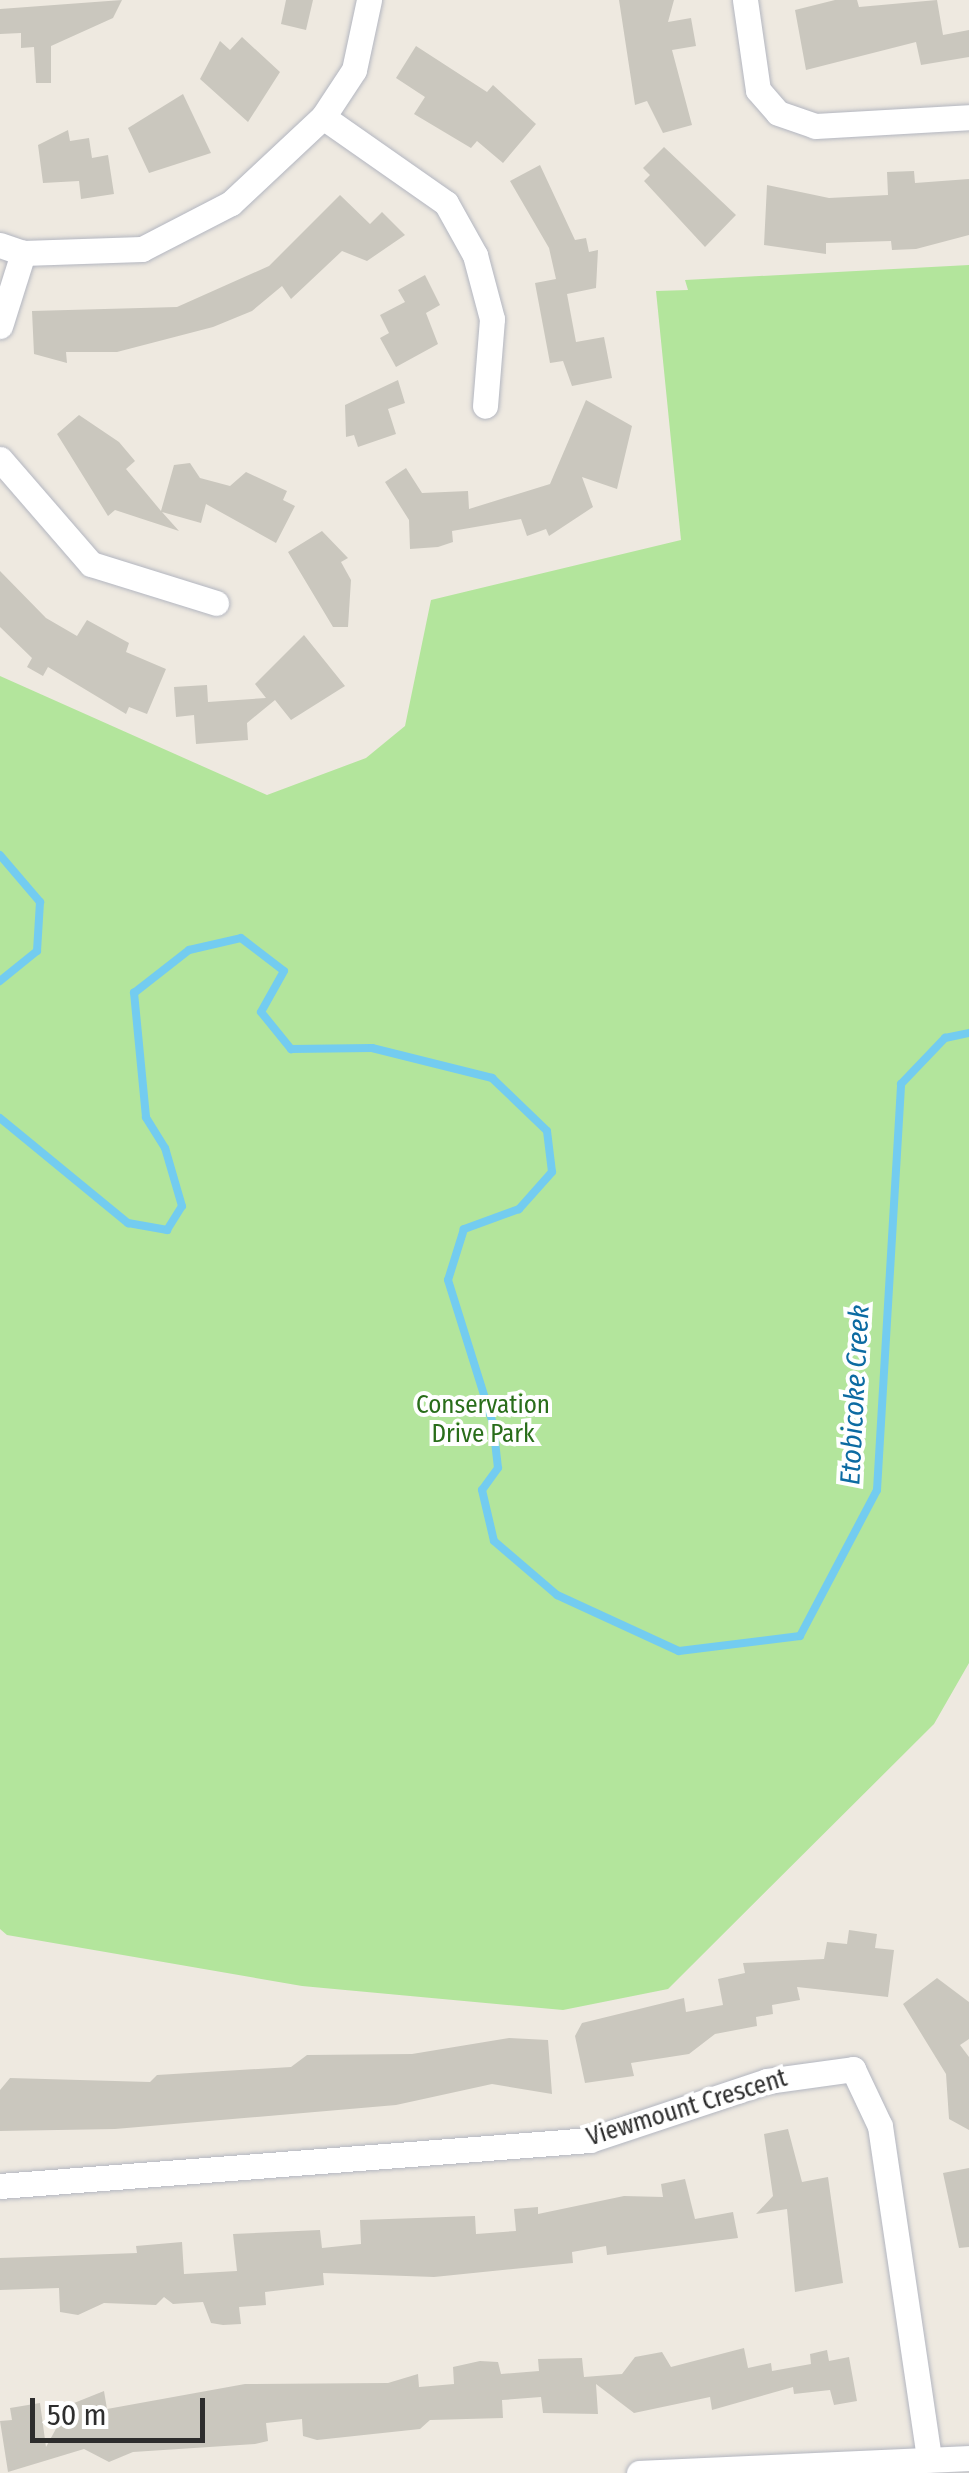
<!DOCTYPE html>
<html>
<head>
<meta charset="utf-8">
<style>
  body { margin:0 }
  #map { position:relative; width:969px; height:2473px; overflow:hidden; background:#eee9e0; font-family:"Fira Sans Condensed",sans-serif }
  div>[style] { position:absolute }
  .green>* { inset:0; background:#b3e59c }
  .stream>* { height:8px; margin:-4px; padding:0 4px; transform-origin:4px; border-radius:4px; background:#73ccf0 }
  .building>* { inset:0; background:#cac7be }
  .roads { filter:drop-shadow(0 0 2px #b3b6c0) drop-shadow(0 0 2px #b3b6c0) }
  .minor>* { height:25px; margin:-12.5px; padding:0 12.5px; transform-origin:12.5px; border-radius:12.5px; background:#fff }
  span { translate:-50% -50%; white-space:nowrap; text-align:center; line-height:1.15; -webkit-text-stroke:8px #fff; paint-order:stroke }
  .park-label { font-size:25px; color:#296d1a }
  .street-label { font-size:25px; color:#2d2d2d }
  .water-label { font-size:28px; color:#0c6ba2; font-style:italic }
  .scale { position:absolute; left:30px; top:2398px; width:175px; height:45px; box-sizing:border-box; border:5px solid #2d2d2d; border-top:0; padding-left:12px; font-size:30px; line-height:35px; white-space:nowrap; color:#2d2d2d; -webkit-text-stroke:8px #fff; paint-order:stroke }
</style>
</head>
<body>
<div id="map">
  <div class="green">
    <i style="clip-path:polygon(969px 265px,969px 1663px,934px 1724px,668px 1989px,563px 2010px,302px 1986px,7px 1935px,0 1929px,0 676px,267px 795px,366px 758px,405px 726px,431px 600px,681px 540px,656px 291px,688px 290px,685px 280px)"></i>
  </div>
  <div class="stream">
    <i style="left:0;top:855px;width:62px;rotate:49.6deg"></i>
    <i style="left:40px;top:902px;width:49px;rotate:93.5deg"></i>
    <i style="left:37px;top:951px;width:48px;rotate:141deg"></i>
    <i style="left:0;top:1118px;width:166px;rotate:39.4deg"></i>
    <i style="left:128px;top:1223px;width:40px;rotate:10deg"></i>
    <i style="left:167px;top:1230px;width:28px;rotate:-58deg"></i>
    <i style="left:182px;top:1206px;width:60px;rotate:-106.3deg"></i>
    <i style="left:165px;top:1148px;width:36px;rotate:-122deg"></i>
    <i style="left:146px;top:1117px;width:125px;rotate:-95.5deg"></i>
    <i style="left:134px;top:993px;width:70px;rotate:-38deg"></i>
    <i style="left:189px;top:950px;width:53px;rotate:-13deg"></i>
    <i style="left:241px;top:938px;width:54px;rotate:37.5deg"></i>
    <i style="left:284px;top:971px;width:47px;rotate:119.3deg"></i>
    <i style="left:261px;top:1012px;width:48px;rotate:51deg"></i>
    <i style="left:291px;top:1049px;width:81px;rotate:-0.7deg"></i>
    <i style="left:372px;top:1048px;width:124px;rotate:14deg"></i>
    <i style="left:492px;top:1078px;width:76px;rotate:43.9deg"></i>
    <i style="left:547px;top:1131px;width:41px;rotate:83deg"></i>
    <i style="left:552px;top:1172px;width:50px;rotate:131.7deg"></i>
    <i style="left:519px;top:1209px;width:59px;rotate:160deg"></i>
    <i style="left:464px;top:1229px;width:53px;rotate:107.4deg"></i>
    <i style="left:448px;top:1280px;width:151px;rotate:72.6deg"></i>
    <i style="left:493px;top:1424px;width:44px;rotate:83.5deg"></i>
    <i style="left:498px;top:1468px;width:27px;rotate:126deg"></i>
    <i style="left:482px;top:1490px;width:52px;rotate:76.8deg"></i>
    <i style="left:494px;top:1541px;width:83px;rotate:40.6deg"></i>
    <i style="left:557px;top:1595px;width:134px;rotate:24.7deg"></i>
    <i style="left:679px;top:1651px;width:122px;rotate:-7.1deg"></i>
    <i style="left:800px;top:1636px;width:165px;rotate:-62.2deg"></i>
    <i style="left:877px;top:1490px;width:407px;rotate:-86.6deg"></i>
    <i style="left:901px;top:1084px;width:64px;rotate:-46.3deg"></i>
    <i style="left:945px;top:1038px;width:25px;rotate:-12deg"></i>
  </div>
  <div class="building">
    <i style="clip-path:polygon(122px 0,113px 18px,51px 46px,51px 83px,36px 83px,34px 47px,21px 48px,21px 33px,0 34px,0 9px)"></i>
    <i style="clip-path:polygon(286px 0,313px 0,306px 30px,281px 24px)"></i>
    <i style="clip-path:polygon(619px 0,674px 0,668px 22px,691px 18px,696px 46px,672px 50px,692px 125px,663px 133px,647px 101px,635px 105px)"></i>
    <i style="clip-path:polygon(835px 0,857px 0,859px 7px,937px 0,943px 35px,969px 30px,969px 57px,921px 65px,916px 42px,806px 70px,795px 10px)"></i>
    <i style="clip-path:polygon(242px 37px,280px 72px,248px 122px,200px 79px,220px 41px,230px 50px)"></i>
    <i style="clip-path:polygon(416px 46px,487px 92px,493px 85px,536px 124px,503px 163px,477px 141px,471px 148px,414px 114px,425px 97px,396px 78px)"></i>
    <i style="clip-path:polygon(183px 94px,211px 153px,149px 173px,128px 128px)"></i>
    <i style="clip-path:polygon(68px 130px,70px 141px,89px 138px,92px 158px,108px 155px,114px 194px,81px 199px,79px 181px,43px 183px,38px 145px)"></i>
    <i style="clip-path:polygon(664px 147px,736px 215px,705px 247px,644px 181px,650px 175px,643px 168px)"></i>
    <i style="clip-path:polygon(540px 165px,575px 240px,586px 238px,589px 252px,598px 250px,596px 288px,567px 294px,576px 342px,604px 337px,612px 378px,572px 386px,563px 361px,550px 363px,535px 283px,556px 279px,549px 248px,510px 181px)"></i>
    <i style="clip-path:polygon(914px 171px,915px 183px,969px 179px,969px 235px,916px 249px,892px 250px,891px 241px,826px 243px,826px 254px,764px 245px,767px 185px,829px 198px,888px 195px,887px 172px)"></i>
    <i style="clip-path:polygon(340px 195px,370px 224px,382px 212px,405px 235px,367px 261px,342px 251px,291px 299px,282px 286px,252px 311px,213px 327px,117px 352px,66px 352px,67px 363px,34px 354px,32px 311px,177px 307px,269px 266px)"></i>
    <i style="clip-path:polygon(425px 275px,440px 305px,426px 313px,438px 344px,396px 367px,380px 338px,389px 333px,380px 315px,405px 302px,398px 290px)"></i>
    <i style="clip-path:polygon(398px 380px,405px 403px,388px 409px,396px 434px,358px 447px,354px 435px,346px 437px,345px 405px)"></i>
    <i style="clip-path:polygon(586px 400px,632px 426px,617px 489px,582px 477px,593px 507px,549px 536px,546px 529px,527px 536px,521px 519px,452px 531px,453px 542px,438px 547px,410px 549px,409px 520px,385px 482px,406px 468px,422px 493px,468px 491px,469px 509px,550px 484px)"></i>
    <i style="clip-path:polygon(79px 415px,119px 442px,135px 461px,126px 469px,161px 511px,174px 465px,190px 463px,200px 478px,230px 486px,246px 472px,287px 491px,283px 500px,295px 506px,276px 543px,206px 504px,201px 523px,162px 512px,179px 531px,115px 510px,108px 516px,57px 434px)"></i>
    <i style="clip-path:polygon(322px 531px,348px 558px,341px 562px,351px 580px,348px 627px,333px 627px,288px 552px)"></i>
    <i style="clip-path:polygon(0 571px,46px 618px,77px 636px,87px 620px,129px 643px,126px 652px,166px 669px,147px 714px,129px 707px,126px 714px,48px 667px,43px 676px,27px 667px,32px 658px,0 627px)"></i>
    <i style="clip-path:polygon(304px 635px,345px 686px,291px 720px,275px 700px,247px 723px,248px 740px,196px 744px,194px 715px,176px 717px,174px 687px,207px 685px,208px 702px,266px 698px,255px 684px)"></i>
    <i style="clip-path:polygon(849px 1930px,877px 1934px,875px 1948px,894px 1950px,888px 1997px,797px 1987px,800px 2000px,772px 2005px,773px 2014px,756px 2017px,757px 2026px,715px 2034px,689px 2054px,631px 2063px,634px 2076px,585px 2083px,575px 2036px,582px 2023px,684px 1998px,686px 2012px,723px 2005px,718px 1979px,745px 1973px,743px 1963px,824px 1959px,827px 1942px,847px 1944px)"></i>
    <i style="clip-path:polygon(937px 1978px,969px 2002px,969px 2039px,960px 2045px,969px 2057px,969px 2130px,949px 2119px,946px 2074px,903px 2004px)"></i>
    <i style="clip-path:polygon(509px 2038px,548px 2040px,552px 2094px,492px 2084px,396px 2105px,115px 2129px,0 2131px,0 2090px,10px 2078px,150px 2082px,157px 2075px,291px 2067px,307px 2055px,412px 2054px)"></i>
    <i style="clip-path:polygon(788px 2129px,802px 2182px,828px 2177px,843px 2283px,795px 2292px,787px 2209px,756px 2214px,773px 2196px,764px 2134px)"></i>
    <i style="clip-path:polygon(969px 2168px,969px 2247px,959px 2248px,943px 2173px)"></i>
    <i style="clip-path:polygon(685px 2179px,695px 2219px,733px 2212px,738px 2238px,607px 2255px,606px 2246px,572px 2252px,573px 2263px,434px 2277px,323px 2273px,324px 2285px,265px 2292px,266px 2305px,239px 2307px,241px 2324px,223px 2325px,211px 2323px,203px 2302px,173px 2304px,164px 2297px,156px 2305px,104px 2303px,78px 2315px,60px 2312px,59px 2288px,0 2290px,0 2258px,137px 2253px,136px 2246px,182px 2242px,184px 2274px,237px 2271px,233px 2234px,320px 2230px,322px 2248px,361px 2244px,360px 2220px,475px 2216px,476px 2234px,516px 2231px,514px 2209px,538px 2207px,538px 2214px,624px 2196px,663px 2197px,661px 2184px)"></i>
    <i style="clip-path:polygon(744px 2348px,748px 2368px,771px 2363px,772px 2371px,811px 2364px,810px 2354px,827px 2350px,829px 2361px,849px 2357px,857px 2401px,834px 2405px,830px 2390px,794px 2394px,793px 2387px,712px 2410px,710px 2397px,634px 2413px,596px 2384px,598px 2414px,543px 2413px,541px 2397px,502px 2400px,503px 2418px,430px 2420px,420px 2429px,317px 2440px,303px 2436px,302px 2419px,266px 2423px,268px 2441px,255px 2444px,133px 2452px,109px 2462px,84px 2449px,8px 2472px,0 2421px,12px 2420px,10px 2408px,40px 2403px,46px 2447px,69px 2405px,104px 2391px,107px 2409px,245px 2384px,388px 2383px,418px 2374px,419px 2387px,454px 2384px,453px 2367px,480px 2361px,498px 2362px,501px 2374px,539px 2371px,538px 2359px,582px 2358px,584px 2377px,622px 2374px,635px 2357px,662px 2352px,671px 2367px)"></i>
  </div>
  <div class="roads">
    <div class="minor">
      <i style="left:745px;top:0;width:91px;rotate:81.8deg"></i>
      <i style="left:758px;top:90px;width:30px;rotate:49deg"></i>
      <i style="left:778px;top:113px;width:39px;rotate:19deg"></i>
      <i style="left:815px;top:126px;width:154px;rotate:-3.3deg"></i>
      <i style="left:323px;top:117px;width:150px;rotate:35deg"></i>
      <i style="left:446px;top:203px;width:60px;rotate:60.9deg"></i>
      <i style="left:475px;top:255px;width:66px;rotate:75.1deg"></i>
      <i style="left:492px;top:319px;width:87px;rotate:94.6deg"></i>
      <i style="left:0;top:245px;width:24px;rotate:19deg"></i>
      <i style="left:23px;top:253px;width:119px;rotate:-1.9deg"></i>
      <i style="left:142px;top:249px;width:100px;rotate:-27.3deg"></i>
      <i style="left:231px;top:203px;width:126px;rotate:-43.1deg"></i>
      <i style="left:323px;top:117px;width:56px;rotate:-56.6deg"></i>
      <i style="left:354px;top:70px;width:72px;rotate:-77.9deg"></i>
      <i style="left:0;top:326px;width:77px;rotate:-72.5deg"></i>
      <i style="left:0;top:459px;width:139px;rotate:49.1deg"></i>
      <i style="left:91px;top:564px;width:131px;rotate:17.3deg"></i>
      <i style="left:0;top:2186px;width:592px;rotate:-4.46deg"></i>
      <i style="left:590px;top:2140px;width:187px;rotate:-18.4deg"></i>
      <i style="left:767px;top:2081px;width:87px;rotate:-7.9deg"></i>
      <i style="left:853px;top:2069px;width:63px;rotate:64.7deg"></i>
      <i style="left:880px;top:2126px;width:337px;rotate:81.6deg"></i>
      <i style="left:639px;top:2473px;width:330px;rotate:-2.6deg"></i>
    </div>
  </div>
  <div class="park-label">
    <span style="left:483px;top:1420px">Conservation<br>Drive Park</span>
  </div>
  <div class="street-label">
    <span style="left:687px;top:2108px;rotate:-17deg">Viewmount Crescent</span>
  </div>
  <div class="water-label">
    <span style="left:855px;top:1395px;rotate:-87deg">Etobicoke Creek</span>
  </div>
  <div class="scale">50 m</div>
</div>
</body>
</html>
